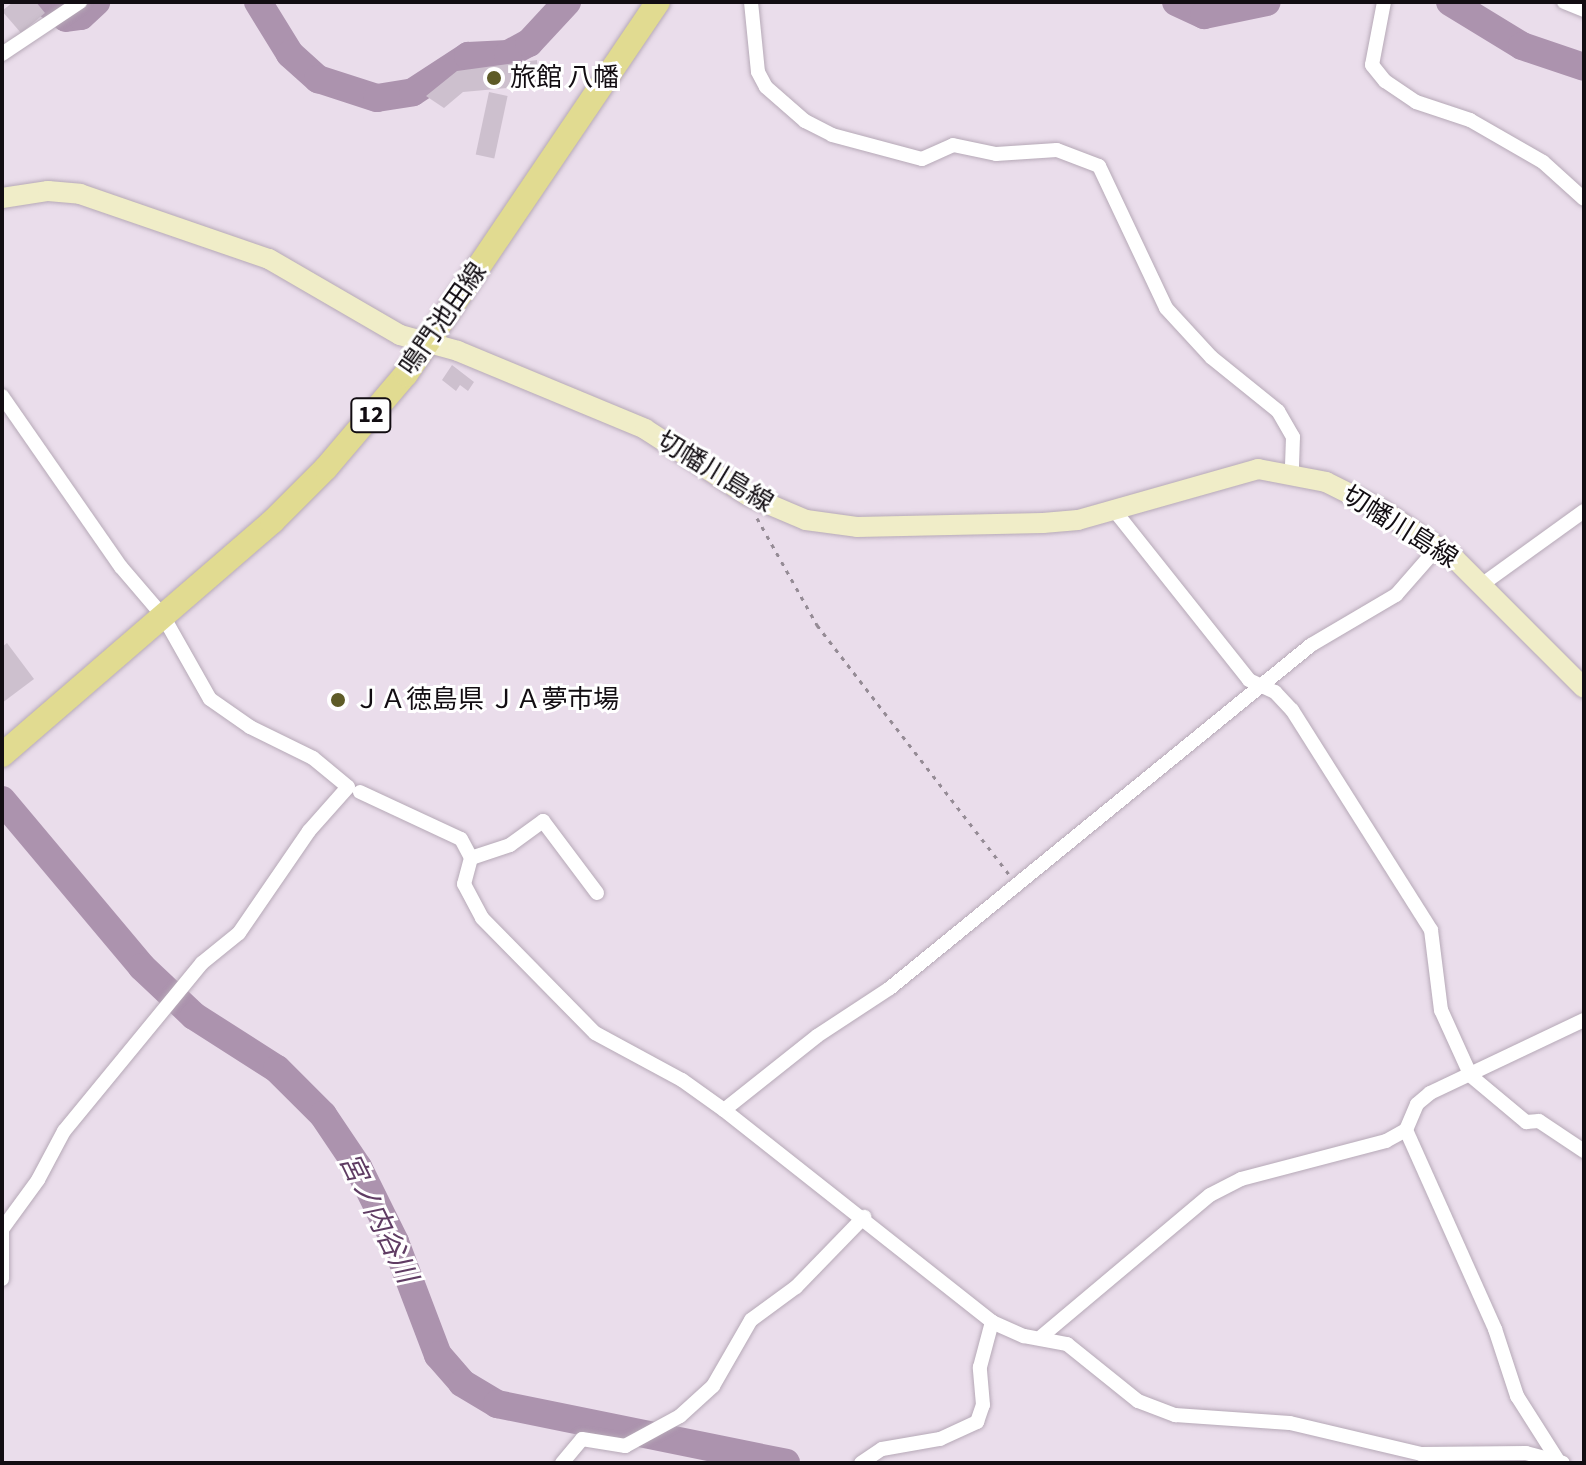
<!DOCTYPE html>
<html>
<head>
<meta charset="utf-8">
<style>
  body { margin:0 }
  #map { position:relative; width:1586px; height:1465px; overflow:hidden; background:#eaddeb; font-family:"Source Sans 3","Noto Sans JP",sans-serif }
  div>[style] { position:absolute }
  .river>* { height:28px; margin:-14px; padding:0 14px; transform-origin:14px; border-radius:14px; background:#ac93ae }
  .building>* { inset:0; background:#cdc0ce; transform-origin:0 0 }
  .path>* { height:3px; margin-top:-1.5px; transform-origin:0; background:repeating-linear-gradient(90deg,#958b95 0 4px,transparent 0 10px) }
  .roads { filter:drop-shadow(0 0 2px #b6a9b7) drop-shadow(0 0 2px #b6a9b7) }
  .street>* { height:14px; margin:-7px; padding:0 7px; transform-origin:7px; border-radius:7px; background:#fff }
  .secondary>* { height:20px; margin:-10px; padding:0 10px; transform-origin:10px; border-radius:10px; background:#f0edc8 }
  .primary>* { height:24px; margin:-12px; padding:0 12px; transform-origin:12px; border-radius:12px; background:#e1db91 }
  .dots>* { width:22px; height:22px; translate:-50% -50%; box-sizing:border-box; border:4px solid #fff; border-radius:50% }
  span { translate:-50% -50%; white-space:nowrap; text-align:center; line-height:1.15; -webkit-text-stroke:6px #fff; paint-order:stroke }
  .shield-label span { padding:2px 6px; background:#fff; border:2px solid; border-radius:6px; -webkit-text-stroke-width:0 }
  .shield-label { font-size:24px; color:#120d12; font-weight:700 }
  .poi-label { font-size:26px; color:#120d12 }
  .left { translate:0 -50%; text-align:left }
  .street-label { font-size:26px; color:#120d12 }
  .water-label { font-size:28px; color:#5f3c63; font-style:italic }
  .frame { position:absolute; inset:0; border:4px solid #120d12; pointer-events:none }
</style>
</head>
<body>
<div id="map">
  <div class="river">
    <i style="left:45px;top:2px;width:26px;rotate:37deg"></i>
    <i style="left:66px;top:18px;width:15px;rotate:-8deg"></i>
    <i style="left:81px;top:16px;width:21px;rotate:-43deg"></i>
    <i style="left:258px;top:2px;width:61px;rotate:58.4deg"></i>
    <i style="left:290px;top:54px;width:38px;rotate:42deg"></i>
    <i style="left:318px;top:79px;width:62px;rotate:17.9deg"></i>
    <i style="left:377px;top:98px;width:36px;rotate:-9deg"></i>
    <i style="left:413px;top:92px;width:66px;rotate:-33.2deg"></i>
    <i style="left:468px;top:56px;width:40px;rotate:-2.9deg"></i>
    <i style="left:508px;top:54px;width:24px;rotate:-28deg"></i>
    <i style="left:529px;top:43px;width:56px;rotate:-47.2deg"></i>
    <i style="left:1176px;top:2px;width:31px;rotate:25deg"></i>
    <i style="left:1204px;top:15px;width:64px;rotate:-11.7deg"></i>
    <i style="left:1450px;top:2px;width:84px;rotate:31.4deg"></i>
    <i style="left:1522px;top:46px;width:65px;rotate:18.7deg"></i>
    <i style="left:2px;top:800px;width:218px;rotate:50deg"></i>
    <i style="left:142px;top:967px;width:71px;rotate:43.3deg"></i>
    <i style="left:194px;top:1016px;width:98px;rotate:32.6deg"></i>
    <i style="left:277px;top:1069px;width:65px;rotate:45deg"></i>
    <i style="left:323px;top:1115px;width:63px;rotate:56.1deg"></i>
    <i style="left:358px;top:1167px;width:84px;rotate:63.7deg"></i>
    <i style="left:395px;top:1242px;width:121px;rotate:69.2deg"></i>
    <i style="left:438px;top:1355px;width:37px;rotate:49deg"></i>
    <i style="left:462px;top:1383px;width:41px;rotate:31deg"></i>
    <i style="left:497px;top:1404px;width:295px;rotate:11.5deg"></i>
  </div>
  <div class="building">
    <i style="clip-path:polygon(13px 2px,36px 2px,45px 13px,21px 33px,2px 11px)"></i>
    <i style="clip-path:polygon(537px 60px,539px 85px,463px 92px,444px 108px,426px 96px,457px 71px)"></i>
    <i style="left:489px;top:92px;width:19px;height:64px;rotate:12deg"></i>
    <i style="clip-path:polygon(452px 365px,474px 382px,468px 391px,460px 385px,456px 391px,442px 380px)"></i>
    <i style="clip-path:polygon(7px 643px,34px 679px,2px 703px,2px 647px)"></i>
  </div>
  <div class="path">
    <i style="left:757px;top:518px;width:123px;rotate:60.7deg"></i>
    <i style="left:817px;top:625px;width:314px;rotate:52.4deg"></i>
  </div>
  <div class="roads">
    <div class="street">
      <i style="left:751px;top:2px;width:70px;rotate:84.3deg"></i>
      <i style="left:758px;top:72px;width:17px;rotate:62deg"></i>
      <i style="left:766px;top:87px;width:52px;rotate:41.1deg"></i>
      <i style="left:805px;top:121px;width:30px;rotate:27deg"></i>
      <i style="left:832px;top:135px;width:93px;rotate:14.9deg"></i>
      <i style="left:922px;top:159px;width:34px;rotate:-24deg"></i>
      <i style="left:953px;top:145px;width:44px;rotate:11.8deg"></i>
      <i style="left:996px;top:154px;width:61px;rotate:-3.8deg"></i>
      <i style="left:1057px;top:150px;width:45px;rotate:20.9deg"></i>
      <i style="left:1099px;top:166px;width:157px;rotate:64.7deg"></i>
      <i style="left:1166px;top:308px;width:67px;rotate:47.4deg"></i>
      <i style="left:1211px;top:357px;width:86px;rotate:38.9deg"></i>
      <i style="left:1278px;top:411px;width:30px;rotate:60deg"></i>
      <i style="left:1293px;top:437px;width:35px;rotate:92deg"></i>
      <i style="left:1384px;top:2px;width:64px;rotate:100.8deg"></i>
      <i style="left:1372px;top:65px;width:21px;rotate:51deg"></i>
      <i style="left:1385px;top:81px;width:37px;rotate:34deg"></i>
      <i style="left:1416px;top:102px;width:57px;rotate:18.4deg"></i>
      <i style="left:1470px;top:120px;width:84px;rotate:29.9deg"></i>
      <i style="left:1543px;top:162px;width:55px;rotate:42.1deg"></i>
      <i style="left:1564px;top:2px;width:22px;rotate:22deg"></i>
      <i style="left:2px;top:54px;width:94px;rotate:-33.7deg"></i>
      <i style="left:2px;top:396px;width:208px;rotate:55.2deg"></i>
      <i style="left:121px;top:567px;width:65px;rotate:49.4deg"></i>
      <i style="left:163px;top:616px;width:95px;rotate:60.5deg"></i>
      <i style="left:210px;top:699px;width:49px;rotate:35deg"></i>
      <i style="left:250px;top:727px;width:70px;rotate:26.2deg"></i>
      <i style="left:313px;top:758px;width:45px;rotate:39.6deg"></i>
      <i style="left:348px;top:787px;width:59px;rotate:131.6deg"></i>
      <i style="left:309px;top:831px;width:124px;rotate:124.5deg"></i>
      <i style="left:239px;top:933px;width:48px;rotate:141deg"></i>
      <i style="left:202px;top:963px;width:217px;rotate:129.4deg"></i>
      <i style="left:64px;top:1131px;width:55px;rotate:118deg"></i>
      <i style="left:38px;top:1180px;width:59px;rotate:126.1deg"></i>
      <i style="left:1114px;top:510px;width:217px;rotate:51.5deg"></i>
      <i style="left:1249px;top:680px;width:29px;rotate:25deg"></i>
      <i style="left:1275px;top:692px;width:25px;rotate:47deg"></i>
      <i style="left:1292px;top:710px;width:260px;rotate:57.7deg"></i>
      <i style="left:1431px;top:930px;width:81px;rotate:82.9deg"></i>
      <i style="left:1441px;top:1010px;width:72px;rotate:65.6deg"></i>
      <i style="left:1471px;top:1076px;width:72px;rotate:39.9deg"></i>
      <i style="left:1526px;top:1122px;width:13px;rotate:-4deg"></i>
      <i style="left:1539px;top:1121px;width:54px;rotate:33.7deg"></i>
      <i style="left:1484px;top:583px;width:123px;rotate:-35.8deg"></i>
      <i style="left:360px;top:792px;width:111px;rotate:25deg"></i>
      <i style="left:461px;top:839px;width:21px;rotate:62deg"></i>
      <i style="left:471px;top:858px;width:27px;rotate:105deg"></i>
      <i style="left:464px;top:884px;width:38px;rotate:62deg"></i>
      <i style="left:482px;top:918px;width:161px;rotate:45.5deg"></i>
      <i style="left:595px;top:1033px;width:99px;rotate:28.4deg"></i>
      <i style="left:682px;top:1080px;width:52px;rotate:35.5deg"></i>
      <i style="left:724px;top:1110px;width:342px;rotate:38.3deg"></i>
      <i style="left:992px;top:1322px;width:35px;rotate:24deg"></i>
      <i style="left:1024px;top:1336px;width:44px;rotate:10.5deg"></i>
      <i style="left:1067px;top:1344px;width:91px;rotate:38.8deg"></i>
      <i style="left:1138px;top:1401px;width:40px;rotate:21deg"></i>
      <i style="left:1175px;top:1415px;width:115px;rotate:4deg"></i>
      <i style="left:1290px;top:1423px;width:135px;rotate:13.3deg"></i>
      <i style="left:1421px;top:1454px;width:105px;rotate:-0.5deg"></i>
      <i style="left:1526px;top:1453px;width:38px;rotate:15deg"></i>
      <i style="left:471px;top:858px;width:41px;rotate:-18.4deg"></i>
      <i style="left:510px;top:845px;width:41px;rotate:-36deg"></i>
      <i style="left:543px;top:821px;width:90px;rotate:53.1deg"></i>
      <i style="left:724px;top:1110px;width:119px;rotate:-38.5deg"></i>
      <i style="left:817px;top:1036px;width:87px;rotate:-33.3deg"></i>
      <i style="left:890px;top:988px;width:543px;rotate:-39.17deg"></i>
      <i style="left:1311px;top:645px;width:99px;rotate:-30.5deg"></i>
      <i style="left:1396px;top:595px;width:64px;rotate:-48.8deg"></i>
      <i style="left:1406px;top:1130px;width:218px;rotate:65.9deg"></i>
      <i style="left:1495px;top:1329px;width:71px;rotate:71.8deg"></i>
      <i style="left:1517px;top:1396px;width:75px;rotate:57.6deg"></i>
      <i style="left:2px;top:1226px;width:53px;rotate:90deg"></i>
      <i style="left:1042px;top:1336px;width:219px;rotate:-40deg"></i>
      <i style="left:1210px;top:1195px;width:35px;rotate:-27deg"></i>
      <i style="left:1241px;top:1179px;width:150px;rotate:-14.7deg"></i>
      <i style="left:1386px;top:1141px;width:23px;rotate:-29deg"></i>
      <i style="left:1406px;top:1130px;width:28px;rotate:-67deg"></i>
      <i style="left:1417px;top:1104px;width:17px;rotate:-40deg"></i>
      <i style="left:1430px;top:1093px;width:170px;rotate:-25.4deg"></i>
      <i style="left:562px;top:1463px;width:31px;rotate:-50deg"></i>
      <i style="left:582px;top:1439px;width:44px;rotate:9.2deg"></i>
      <i style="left:625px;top:1446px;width:63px;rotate:-28.6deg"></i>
      <i style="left:680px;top:1416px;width:45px;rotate:-42.3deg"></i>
      <i style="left:713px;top:1386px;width:76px;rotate:-60.1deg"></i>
      <i style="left:751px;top:1320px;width:56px;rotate:-36.3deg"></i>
      <i style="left:796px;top:1287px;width:98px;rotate:-45.8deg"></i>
      <i style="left:861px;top:1463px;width:25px;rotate:-34deg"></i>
      <i style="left:882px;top:1449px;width:59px;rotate:-9.8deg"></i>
      <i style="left:940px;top:1439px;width:41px;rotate:-24.7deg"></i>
      <i style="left:977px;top:1422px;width:18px;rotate:-71deg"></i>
      <i style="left:983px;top:1405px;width:38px;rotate:-95deg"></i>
      <i style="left:980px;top:1367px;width:47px;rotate:-75.1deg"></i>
    </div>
    <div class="secondary">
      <i style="left:2px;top:198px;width:47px;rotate:-8.7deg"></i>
      <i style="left:48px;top:191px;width:32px;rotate:5deg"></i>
      <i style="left:80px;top:194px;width:200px;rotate:19deg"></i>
      <i style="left:269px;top:259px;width:151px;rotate:30.1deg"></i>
      <i style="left:400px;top:335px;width:60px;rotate:15.4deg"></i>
      <i style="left:458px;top:351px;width:203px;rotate:22.6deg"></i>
      <i style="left:645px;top:429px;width:121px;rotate:32.9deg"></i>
      <i style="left:747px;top:495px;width:64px;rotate:23deg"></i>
      <i style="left:806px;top:520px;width:51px;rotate:7.8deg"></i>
      <i style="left:857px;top:527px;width:186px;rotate:-1.2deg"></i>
      <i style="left:1043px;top:523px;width:35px;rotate:-5deg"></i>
      <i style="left:1078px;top:520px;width:187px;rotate:-15.8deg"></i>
      <i style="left:1258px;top:469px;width:69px;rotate:10.8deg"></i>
      <i style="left:1326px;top:482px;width:63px;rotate:26.6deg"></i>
      <i style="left:1382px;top:510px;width:88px;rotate:33.9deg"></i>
      <i style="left:1455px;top:559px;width:182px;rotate:45deg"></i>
    </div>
    <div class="primary">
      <i style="left:2px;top:755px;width:357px;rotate:-40.8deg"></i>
      <i style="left:272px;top:522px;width:76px;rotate:-45deg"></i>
      <i style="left:326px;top:468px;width:123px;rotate:-49.6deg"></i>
      <i style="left:406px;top:374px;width:449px;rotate:-55.9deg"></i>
    </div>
  </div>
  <div class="dots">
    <i style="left:494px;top:78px;background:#5e5b27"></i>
    <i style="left:338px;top:700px;background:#5e5b27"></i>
  </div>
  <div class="shield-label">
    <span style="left:371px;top:415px">12</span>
  </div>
  <div class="poi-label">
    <span class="left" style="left:510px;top:78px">旅館 八幡</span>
    <span class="left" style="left:354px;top:700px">ＪＡ徳島県 ＪＡ夢市場</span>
  </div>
  <div class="street-label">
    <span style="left:443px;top:319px;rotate:-55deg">鳴門池田線</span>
    <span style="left:715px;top:472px;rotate:31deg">切幡川島線</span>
    <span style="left:1400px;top:527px;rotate:32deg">切幡川島線</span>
  </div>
  <div class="water-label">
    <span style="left:378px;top:1218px;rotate:64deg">宮ノ内谷川</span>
  </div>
  <div class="frame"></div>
</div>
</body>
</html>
